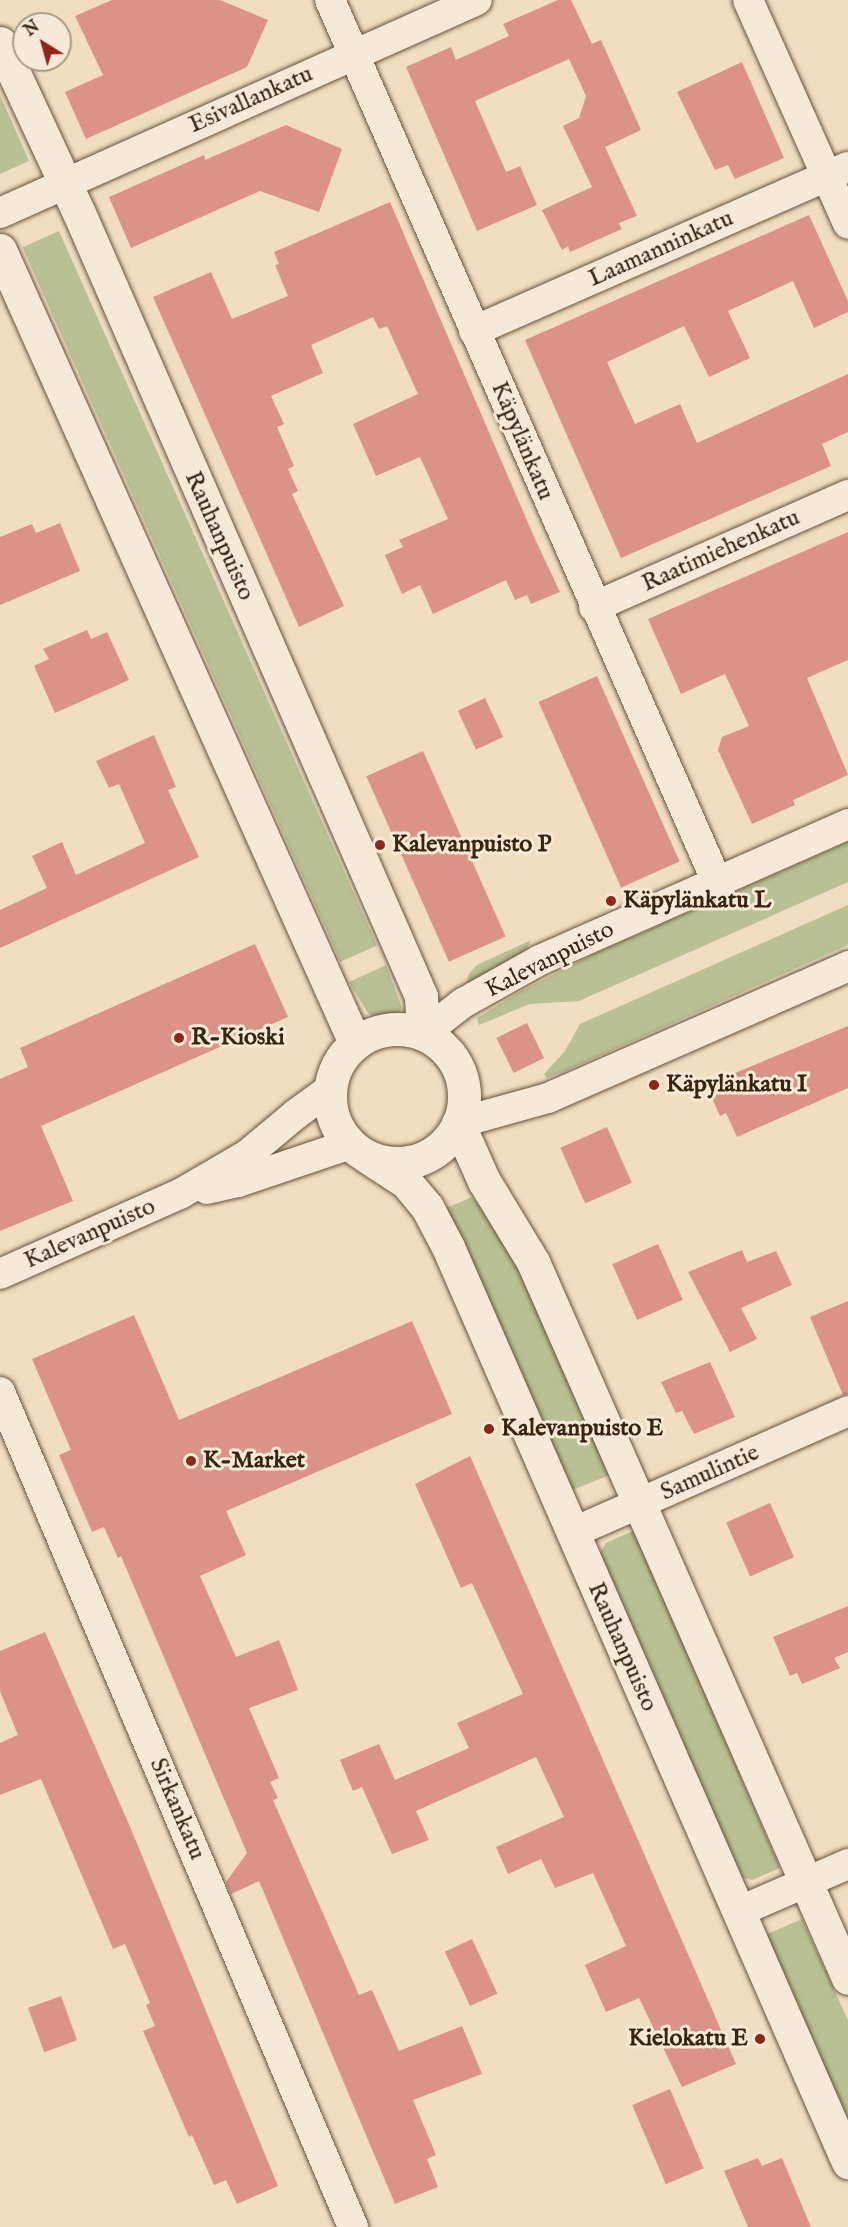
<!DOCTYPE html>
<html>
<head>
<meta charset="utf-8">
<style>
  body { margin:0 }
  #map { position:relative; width:848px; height:2227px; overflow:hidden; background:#f1ddc2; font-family:"IM FELL English",serif }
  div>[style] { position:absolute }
  .green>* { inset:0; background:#b9c194; transform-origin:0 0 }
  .building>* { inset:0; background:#db9389; transform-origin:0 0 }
  .roads { filter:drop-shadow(0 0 2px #67523c) drop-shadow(0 0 2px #67523c) }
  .minor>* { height:30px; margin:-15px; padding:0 15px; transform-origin:15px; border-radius:15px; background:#f6e9d7 }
  .secondary>* { height:33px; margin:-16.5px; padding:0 16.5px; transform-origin:16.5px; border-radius:16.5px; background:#f6e9d7 }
  .secondary>.ring { margin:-16.5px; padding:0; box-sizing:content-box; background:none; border:33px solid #f6e9d7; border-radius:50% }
  .dots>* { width:16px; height:16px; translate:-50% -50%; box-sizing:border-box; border:3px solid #f6e9d7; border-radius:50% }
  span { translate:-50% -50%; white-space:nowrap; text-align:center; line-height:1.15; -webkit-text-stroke:6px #f6e9d7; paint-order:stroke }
  .street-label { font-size:24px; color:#39240f }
  .poi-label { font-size:24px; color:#39240f; font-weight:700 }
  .left { translate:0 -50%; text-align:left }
  .right { translate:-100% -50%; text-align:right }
  .north { position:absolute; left:12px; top:12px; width:60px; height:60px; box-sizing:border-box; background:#f6e9d7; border:2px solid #aa9a87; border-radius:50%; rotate:323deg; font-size:16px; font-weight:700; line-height:24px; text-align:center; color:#39240f }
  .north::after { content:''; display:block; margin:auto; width:21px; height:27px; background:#8f2418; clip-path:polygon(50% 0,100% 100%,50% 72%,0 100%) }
</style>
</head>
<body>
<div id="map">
  <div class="green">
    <i style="clip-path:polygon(0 95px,29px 161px,0 174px)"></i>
    <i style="left:59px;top:231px;width:782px;height:40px;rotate:66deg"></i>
    <i style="clip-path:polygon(848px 842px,848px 882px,579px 1001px,530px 1004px,479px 1025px,477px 1018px,521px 991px,596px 953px)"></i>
    <i style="clip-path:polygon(848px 905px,848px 945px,570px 1069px,547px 1078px,544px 1074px,565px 1051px,580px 1024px)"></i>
    <i style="clip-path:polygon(531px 940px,526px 951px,467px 987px,468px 975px,477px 965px)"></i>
    <i style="clip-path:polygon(386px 965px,402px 1008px,398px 1014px,377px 1019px,368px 1013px,349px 982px)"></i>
    <i style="clip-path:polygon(472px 1197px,492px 1222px,516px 1263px,610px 1475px,572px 1490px,444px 1209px)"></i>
    <i style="clip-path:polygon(635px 1530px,780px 1868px,752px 1880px,740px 1877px,600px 1553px,606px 1543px)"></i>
    <i style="clip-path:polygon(802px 1919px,848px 2020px,848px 2122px,765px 1935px)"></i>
  </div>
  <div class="building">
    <i style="clip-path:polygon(112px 0,220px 0,268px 20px,247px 67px,86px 139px,65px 92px,103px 75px,75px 16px)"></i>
    <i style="clip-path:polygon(558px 0,571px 0,592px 44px,601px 40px,641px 130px,605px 147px,637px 216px,619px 223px,622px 229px,570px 252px,568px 246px,562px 250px,542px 210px,592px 187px,563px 126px,579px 118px,586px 96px,569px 59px,475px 101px,506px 172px,520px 166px,537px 205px,477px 231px,406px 67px,451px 47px,456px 60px,509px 36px,503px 24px)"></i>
    <i style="clip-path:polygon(742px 62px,784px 158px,735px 179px,728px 165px,715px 170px,677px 92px)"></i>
    <i style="clip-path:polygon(286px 125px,342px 149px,319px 212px,260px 191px,131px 248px,109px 197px,204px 155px,205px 160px)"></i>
    <i style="clip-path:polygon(390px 202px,535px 539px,560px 592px,531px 604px,527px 595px,515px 600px,506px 580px,433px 614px,420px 585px,402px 594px,385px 555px,403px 547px,399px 540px,448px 519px,420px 457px,376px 476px,353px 424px,418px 394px,387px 326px,379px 329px,373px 317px,311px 345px,323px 373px,271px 396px,284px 424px,277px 427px,294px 466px,288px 469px,298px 491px,292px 494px,344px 606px,299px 627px,153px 297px,211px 272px,232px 319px,288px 296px,275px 265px,279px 264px,274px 252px)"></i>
    <i style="clip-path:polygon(809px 215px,848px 301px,848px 312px,814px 328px,793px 281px,728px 311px,750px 358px,709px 377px,684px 326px,607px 362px,635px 424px,680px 404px,697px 443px,848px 374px,848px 432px,822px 444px,831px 466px,621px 558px,525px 340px)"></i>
    <i style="clip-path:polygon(60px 523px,80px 571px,0 605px,0 537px,32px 524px,36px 533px)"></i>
    <i style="clip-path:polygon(848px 532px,848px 660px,807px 678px,848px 775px,793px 800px,795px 805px,752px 824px,718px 750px,722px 737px,749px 726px,725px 674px,681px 694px,648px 619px)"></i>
    <i style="clip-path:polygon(87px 630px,91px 639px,107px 632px,129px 680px,55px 713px,34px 666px,49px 659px,43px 649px)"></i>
    <i style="left:597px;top:676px;width:203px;height:64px;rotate:66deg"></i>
    <i style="left:485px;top:698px;width:43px;height:30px;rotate:65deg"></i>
    <i style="clip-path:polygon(154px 735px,176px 787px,168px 790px,199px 857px,0 948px,0 910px,47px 888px,32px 856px,62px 842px,76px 875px,145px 843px,119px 784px,109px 788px,96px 761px)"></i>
    <i style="left:423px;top:751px;width:203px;height:62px;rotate:66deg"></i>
    <i style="clip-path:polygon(255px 944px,288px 1017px,41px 1126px,73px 1201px,0 1231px,0 1079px,28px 1067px,20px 1048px)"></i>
    <i style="left:527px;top:1023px;width:39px;height:34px;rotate:64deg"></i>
    <i style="clip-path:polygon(848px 1026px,848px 1088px,737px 1137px,726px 1113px,720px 1116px,706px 1085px)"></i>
    <i style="left:607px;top:1127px;width:61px;height:51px;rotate:66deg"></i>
    <i style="left:658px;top:1244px;width:61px;height:50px;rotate:66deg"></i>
    <i style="clip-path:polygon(742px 1250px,747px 1262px,776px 1251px,792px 1285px,741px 1308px,757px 1339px,730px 1352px,688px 1272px)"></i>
    <i style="clip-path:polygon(848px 1301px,848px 1394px,843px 1395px,810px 1317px)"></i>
    <i style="clip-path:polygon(134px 1315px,179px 1420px,412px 1321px,452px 1414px,226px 1511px,246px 1555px,200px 1576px,236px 1657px,279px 1640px,298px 1690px,249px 1708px,279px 1778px,270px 1782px,278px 1798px,273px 1800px,359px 1995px,372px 1990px,399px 2051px,462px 2026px,482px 2074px,413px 2100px,436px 2155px,427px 2159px,438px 2187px,395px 2204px,259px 1881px,231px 1894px,226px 1882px,247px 1853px,121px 1556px,118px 1558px,104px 1527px,92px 1532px,59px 1455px,71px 1450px,32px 1359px)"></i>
    <i style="clip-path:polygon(710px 1362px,735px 1417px,694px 1434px,682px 1411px,676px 1413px,661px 1382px)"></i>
    <i style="clip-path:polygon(470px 1456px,736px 2064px,682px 2087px,639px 1998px,606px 2012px,585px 1965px,626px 1946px,593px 1873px,555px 1888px,541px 1859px,508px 1874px,496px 1847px,564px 1817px,536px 1757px,416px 1811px,429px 1840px,392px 1854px,362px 1787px,353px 1791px,340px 1760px,379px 1744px,395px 1780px,469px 1748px,457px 1723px,523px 1694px,472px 1583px,461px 1588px,415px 1484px)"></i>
    <i style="left:770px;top:1503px;width:59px;height:48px;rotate:66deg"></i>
    <i style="clip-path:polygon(848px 1606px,848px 1652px,834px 1658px,840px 1668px,802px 1684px,797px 1673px,790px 1676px,773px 1637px)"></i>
    <i style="clip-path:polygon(45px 1632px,131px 1829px,278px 2186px,237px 2204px,226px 2180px,214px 2185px,192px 2135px,189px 2137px,143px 2031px,155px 2026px,146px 2005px,150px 2003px,125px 1944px,113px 1949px,41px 1779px,0 1795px,0 1743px,18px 1735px,0 1691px,0 1651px)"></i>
    <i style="left:472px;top:1939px;width:60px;height:30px;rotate:65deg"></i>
    <i style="left:61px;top:1996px;width:47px;height:35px;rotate:70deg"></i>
    <i style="left:670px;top:2089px;width:86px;height:41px;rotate:67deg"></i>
    <i style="clip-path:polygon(758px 2158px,762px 2166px,782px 2158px,811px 2227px,748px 2227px,724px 2171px)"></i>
  </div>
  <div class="roads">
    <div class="minor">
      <i style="left:330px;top:0;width:963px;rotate:66.31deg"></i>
      <i style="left:748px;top:0;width:245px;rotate:65.9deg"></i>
      <i style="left:0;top:213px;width:522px;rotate:-24.06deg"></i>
      <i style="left:474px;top:331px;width:408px;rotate:-23.7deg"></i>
      <i style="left:594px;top:607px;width:278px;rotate:-23.8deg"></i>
      <i style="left:423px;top:1034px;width:51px;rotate:-37.8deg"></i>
      <i style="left:463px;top:1003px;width:88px;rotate:-29.2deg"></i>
      <i style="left:540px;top:960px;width:337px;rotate:-23.8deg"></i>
      <i style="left:458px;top:1123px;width:93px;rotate:-15.5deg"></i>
      <i style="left:548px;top:1098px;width:328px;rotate:-23.7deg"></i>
      <i style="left:207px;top:1189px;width:32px;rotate:-13deg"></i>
      <i style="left:238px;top:1182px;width:118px;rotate:-18.7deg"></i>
      <i style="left:0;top:1274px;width:197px;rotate:-24deg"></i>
      <i style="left:180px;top:1194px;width:78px;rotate:-30.2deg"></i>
      <i style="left:247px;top:1155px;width:64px;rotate:-39.9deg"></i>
      <i style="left:296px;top:1114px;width:41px;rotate:-36deg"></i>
      <i style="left:0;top:1392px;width:907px;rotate:67.08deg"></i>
      <i style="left:572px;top:1533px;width:302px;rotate:-23.8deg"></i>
      <i style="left:740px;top:1911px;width:118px;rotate:-23.5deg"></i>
    </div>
    <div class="secondary">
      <i style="left:0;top:43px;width:187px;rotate:65.1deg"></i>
      <i style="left:79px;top:213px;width:854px;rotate:66.41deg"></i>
      <i style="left:421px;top:996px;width:38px;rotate:87deg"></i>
      <i style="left:0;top:250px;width:869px;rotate:65.88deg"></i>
      <i class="ring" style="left:330px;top:1029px;width:101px;height:101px"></i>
      <i style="left:458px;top:1123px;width:64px;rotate:65.9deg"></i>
      <i style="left:484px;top:1181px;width:95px;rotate:58.8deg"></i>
      <i style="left:533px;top:1262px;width:782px;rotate:66.25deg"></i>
      <i style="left:366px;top:1156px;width:48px;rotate:33deg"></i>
      <i style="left:406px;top:1182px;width:33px;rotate:50deg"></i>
      <i style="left:427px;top:1207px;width:45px;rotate:62.3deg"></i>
      <i style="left:448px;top:1247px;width:999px;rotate:66.39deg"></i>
    </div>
  </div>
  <div class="dots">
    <i style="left:380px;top:845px;background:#8f2418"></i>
    <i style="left:611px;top:901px;background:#8f2418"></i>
    <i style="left:179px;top:1038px;background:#8f2418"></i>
    <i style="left:654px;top:1085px;background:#8f2418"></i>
    <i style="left:489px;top:1429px;background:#8f2418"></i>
    <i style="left:191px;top:1461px;background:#8f2418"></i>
    <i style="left:760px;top:2039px;background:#8f2418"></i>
  </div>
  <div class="street-label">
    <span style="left:251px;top:100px;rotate:-24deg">Esivallankatu</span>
    <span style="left:661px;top:249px;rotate:-24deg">Laamanninkatu</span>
    <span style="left:522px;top:441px;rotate:67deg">Käpylänkatu</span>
    <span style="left:219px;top:536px;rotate:66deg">Rauhanpuisto</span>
    <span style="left:721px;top:551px;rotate:-24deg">Raatimiehenkatu</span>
    <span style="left:550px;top:960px;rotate:-27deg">Kalevanpuisto</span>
    <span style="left:90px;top:1234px;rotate:-24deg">Kalevanpuisto</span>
    <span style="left:710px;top:1473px;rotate:-24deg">Samulintie</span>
    <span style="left:622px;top:1647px;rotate:66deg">Rauhanpuisto</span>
    <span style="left:177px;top:1809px;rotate:67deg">Sirkankatu</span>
  </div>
  <div class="poi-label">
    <span class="left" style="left:392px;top:845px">Kalevanpuisto P</span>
    <span class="left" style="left:623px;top:901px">Käpylänkatu L</span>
    <span class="left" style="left:191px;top:1038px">R-Kioski</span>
    <span class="left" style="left:666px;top:1085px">Käpylänkatu I</span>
    <span class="left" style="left:501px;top:1429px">Kalevanpuisto E</span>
    <span class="left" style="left:203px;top:1461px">K-Market</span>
    <span class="right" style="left:748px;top:2039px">Kielokatu E</span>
  </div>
  <div class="north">N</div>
</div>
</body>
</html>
